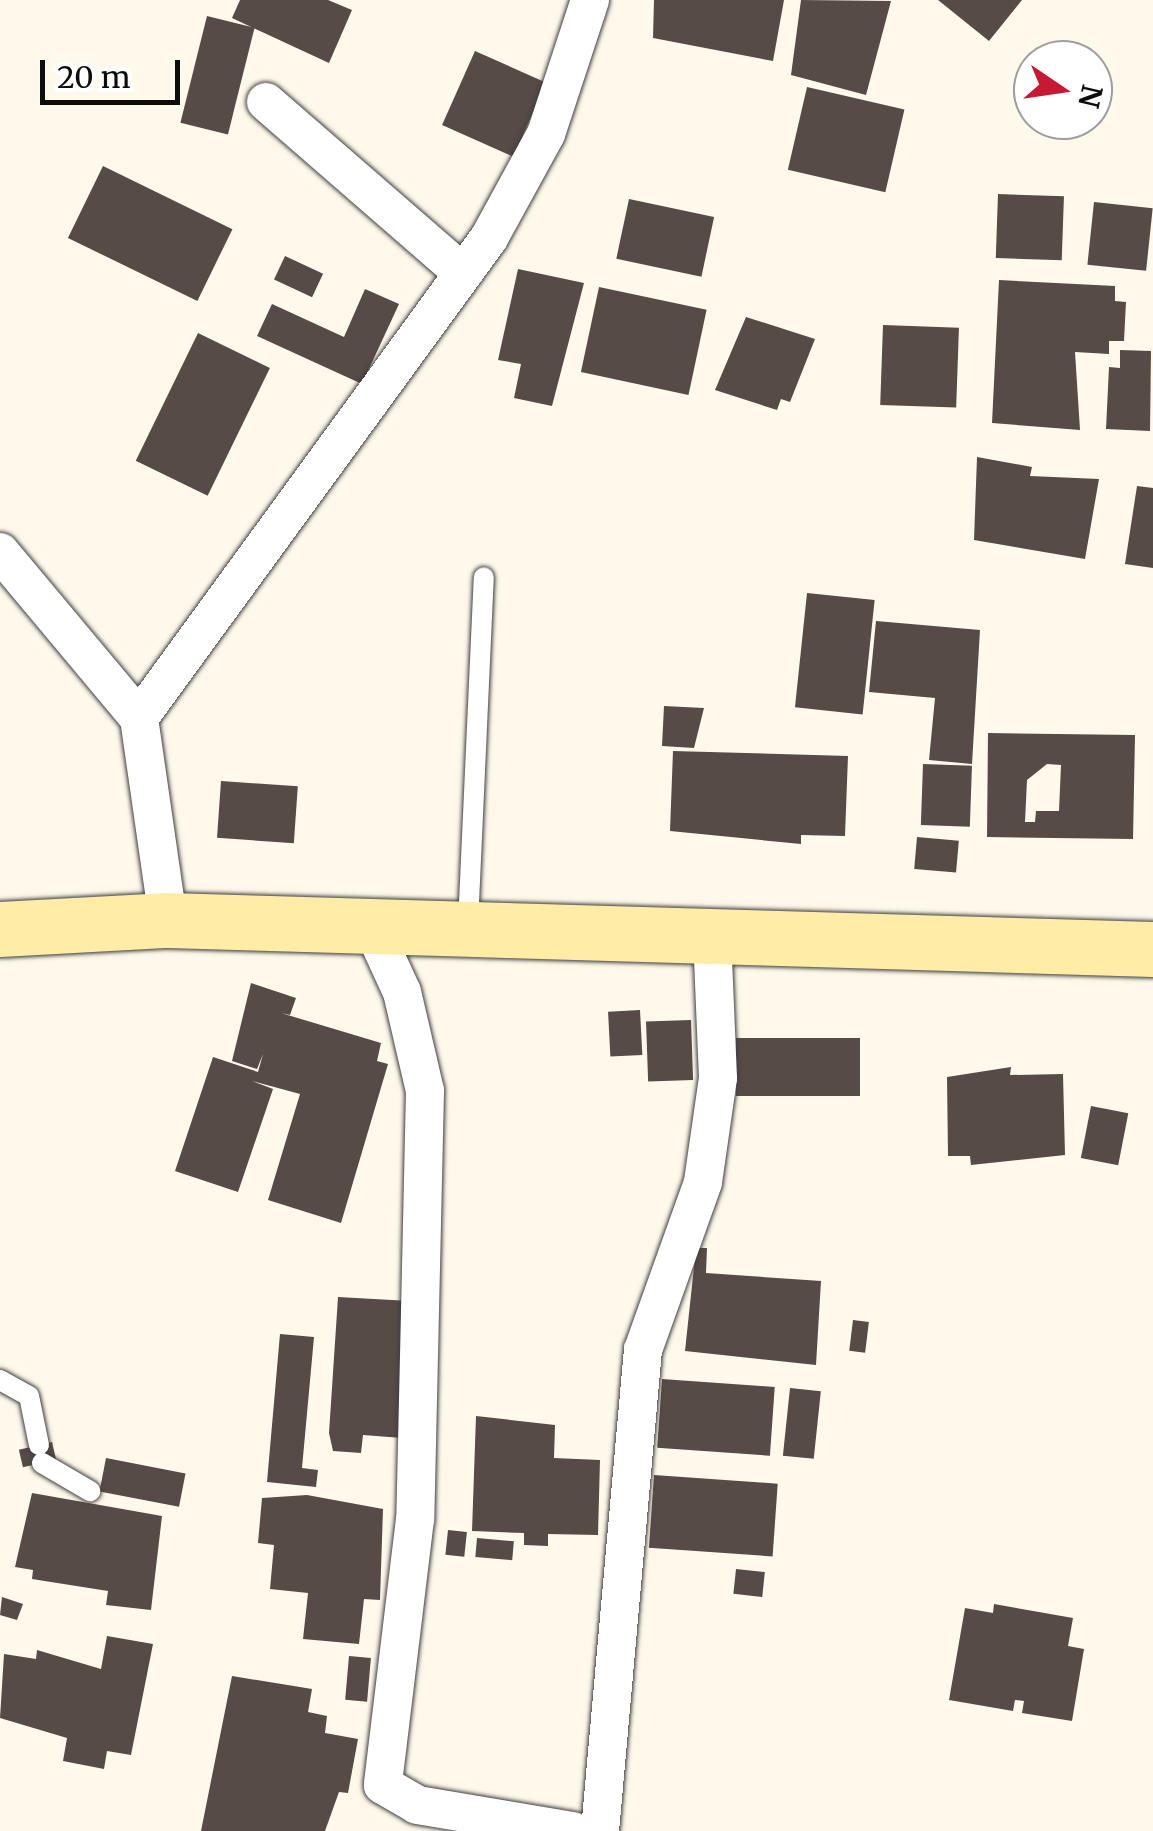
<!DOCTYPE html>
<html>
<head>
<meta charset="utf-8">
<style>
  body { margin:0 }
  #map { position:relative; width:1153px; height:1831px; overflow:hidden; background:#fff9eb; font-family:Merriweather,serif }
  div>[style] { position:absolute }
  .building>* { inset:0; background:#564b47; transform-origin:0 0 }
  .roads { filter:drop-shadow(0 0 2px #3f3f3f) drop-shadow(0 0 2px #3f3f3f) }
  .service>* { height:20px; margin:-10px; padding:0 10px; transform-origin:10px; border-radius:10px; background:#fff }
  .minor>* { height:38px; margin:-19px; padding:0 19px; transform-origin:19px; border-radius:19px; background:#fff }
  .secondary>* { height:55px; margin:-27.5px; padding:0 27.5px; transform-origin:27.5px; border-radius:27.5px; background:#ffeca6 }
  span { translate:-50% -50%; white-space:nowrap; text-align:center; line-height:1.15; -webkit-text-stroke:10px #fff; paint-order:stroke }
  .north { position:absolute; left:1013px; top:40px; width:100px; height:100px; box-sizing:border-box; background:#fff; border:2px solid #9e9e9e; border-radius:50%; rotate:103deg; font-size:28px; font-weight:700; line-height:40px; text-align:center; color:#0c0c0c }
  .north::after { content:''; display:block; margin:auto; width:35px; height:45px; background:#c71934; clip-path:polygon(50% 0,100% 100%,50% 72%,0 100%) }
  .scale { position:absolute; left:40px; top:60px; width:140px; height:45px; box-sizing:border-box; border:5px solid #0c0c0c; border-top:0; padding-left:12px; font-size:30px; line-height:35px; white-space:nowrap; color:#0c0c0c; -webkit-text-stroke:8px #fff; paint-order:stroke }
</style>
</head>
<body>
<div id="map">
  <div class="building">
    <i style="clip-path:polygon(240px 0,328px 0,352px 10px,329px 63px,232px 18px)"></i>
    <i style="clip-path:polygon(654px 0,784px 0,773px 61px,653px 38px)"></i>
    <i style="clip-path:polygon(801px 0,891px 1px,866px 95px,791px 75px)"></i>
    <i style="clip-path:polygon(938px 0,1022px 0,989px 41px)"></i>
    <i style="left:207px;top:16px;width:49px;height:110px;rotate:14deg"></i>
    <i style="left:475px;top:51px;width:78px;height:81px;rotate:24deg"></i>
    <i style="left:807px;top:87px;width:100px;height:85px;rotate:13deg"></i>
    <i style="left:103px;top:166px;width:144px;height:80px;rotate:26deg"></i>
    <i style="left:998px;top:194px;width:66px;height:64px;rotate:2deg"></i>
    <i style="left:629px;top:199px;width:87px;height:61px;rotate:12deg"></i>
    <i style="left:1094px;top:202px;width:59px;height:63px;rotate:6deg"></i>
    <i style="left:285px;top:256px;width:42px;height:26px;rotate:25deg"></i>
    <i style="clip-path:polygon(518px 269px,584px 283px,552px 406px,514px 398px,521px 364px,498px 360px)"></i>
    <i style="clip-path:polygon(999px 280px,1115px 286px,1115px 301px,1126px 302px,1124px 341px,1109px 341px,1109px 354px,1075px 352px,1080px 430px,992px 423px)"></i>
    <i style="left:599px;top:287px;width:110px;height:87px;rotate:12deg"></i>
    <i style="clip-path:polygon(365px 289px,399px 304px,362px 384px,257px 336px,272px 304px,344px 337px)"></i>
    <i style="clip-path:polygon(746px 317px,815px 339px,790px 402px,781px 399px,777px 410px,715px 390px)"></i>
    <i style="left:883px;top:325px;width:76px;height:80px;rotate:2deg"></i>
    <i style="left:198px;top:333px;width:80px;height:142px;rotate:26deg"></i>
    <i style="clip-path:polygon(1120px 350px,1151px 351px,1150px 431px,1106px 429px,1109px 367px,1120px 368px)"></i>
    <i style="clip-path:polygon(977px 457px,1032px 467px,1030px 476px,1099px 479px,1085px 559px,974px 540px)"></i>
    <i style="clip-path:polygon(1137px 486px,1153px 488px,1153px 568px,1125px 564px)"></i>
    <i style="left:807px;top:593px;width:68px;height:115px;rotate:6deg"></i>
    <i style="clip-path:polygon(876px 621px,980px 630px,972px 764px,929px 760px,935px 698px,869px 692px)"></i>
    <i style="clip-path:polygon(664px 706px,704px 708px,694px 748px,662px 746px)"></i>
    <i style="clip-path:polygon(evenodd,988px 733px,1135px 735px,1133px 839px,987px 837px,988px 733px,1047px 764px,1061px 765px,1059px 811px,1036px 811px,1035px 822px,1025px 822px,1027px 780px,1047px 764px)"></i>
    <i style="clip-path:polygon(673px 751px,848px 756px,845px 836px,801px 835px,801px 844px,670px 831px)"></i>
    <i style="left:923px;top:764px;width:49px;height:61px;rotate:2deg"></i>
    <i style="left:221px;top:781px;width:77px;height:57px;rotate:4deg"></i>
    <i style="left:917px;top:837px;width:42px;height:32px;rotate:5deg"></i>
    <i style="clip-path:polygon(251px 983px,296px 998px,290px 1015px,281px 1013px,381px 1043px,377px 1061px,388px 1064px,341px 1223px,268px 1200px,300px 1094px,252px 1081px,273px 1089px,238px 1192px,175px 1171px,213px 1057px,258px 1072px,263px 1054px,257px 1069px,232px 1061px)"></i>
    <i style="left:640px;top:1010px;width:45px;height:32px;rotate:87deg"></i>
    <i style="left:691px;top:1020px;width:60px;height:45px;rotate:88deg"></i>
    <i style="left:736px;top:1038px;width:124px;height:58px"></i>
    <i style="clip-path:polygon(1011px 1067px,1010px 1075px,1063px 1074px,1065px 1155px,971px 1165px,970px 1156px,948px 1156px,947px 1077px)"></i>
    <i style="left:1091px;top:1106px;width:38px;height:53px;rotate:11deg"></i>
    <i style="clip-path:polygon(696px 1248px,707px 1248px,706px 1273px,821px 1281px,816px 1365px,685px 1351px)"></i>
    <i style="clip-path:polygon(338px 1297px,410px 1301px,402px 1438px,363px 1435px,361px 1453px,333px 1451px,329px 1433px)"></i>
    <i style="left:853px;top:1320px;width:16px;height:31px;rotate:7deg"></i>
    <i style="clip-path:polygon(280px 1334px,314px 1337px,302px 1468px,318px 1470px,316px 1487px,267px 1482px)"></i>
    <i style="left:662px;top:1379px;width:113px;height:69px;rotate:4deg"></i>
    <i style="left:790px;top:1388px;width:31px;height:68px;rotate:6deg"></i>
    <i style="clip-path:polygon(476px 1416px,555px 1425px,554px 1458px,600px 1460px,598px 1535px,548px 1534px,548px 1546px,524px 1545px,524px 1533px,472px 1531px)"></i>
    <i style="left:52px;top:1442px;width:18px;height:34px;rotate:77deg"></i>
    <i style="left:106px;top:1458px;width:81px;height:34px;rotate:11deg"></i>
    <i style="left:654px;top:1475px;width:124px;height:73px;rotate:4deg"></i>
    <i style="clip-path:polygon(32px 1493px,162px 1516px,151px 1610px,106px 1605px,108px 1591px,32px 1579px,33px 1570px,15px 1567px)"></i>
    <i style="clip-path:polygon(307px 1495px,383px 1509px,380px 1600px,364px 1599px,359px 1644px,303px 1639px,308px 1593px,270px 1589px,274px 1545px,258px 1543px,262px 1498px)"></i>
    <i style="left:448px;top:1530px;width:19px;height:25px;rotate:6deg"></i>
    <i style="left:477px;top:1538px;width:37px;height:19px;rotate:5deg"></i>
    <i style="left:736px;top:1569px;width:29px;height:25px;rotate:6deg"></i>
    <i style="clip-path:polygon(2px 1597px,23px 1604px,17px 1620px,0 1615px)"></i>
    <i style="clip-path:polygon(994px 1604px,1073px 1618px,1068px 1646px,1084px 1649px,1072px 1721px,1022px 1713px,1024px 1701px,1015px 1700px,1013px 1711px,949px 1700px,965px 1608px,993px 1613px)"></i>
    <i style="clip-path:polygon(107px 1636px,153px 1644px,131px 1755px,107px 1751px,104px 1769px,63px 1761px,67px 1738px,0 1718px,4px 1654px,36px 1659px,37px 1650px,101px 1669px)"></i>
    <i style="left:349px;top:1656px;width:22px;height:44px;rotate:5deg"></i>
    <i style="clip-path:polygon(232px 1676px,312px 1689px,308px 1712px,327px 1716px,325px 1733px,358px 1739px,348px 1793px,339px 1792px,325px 1831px,201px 1831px)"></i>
  </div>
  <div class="roads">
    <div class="service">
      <i style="left:468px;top:925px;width:348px;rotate:-87.4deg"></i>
      <i style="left:0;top:1380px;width:33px;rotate:29deg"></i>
      <i style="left:29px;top:1396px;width:50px;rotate:78.5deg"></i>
      <i style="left:42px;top:1463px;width:56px;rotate:30.3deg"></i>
    </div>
    <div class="minor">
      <i style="left:266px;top:102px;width:261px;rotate:41deg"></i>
      <i style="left:0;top:552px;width:217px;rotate:50.1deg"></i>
      <i style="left:139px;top:718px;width:204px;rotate:81.8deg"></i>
      <i style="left:139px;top:718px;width:594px;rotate:-53.9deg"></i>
      <i style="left:489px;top:238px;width:119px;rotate:-61.3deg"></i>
      <i style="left:546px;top:134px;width:141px;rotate:-71.8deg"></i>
      <i style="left:373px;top:929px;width:69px;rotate:65.3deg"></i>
      <i style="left:402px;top:992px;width:102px;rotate:76.9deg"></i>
      <i style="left:425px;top:1091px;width:428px;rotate:91.3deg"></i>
      <i style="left:415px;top:1519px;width:268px;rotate:96.9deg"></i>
      <i style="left:383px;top:1785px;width:39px;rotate:30deg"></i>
      <i style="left:417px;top:1805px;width:158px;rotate:9.5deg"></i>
      <i style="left:600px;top:1831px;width:483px;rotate:-84.9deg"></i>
      <i style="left:643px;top:1350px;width:178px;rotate:-70.3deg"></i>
      <i style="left:703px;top:1182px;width:105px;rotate:-81.8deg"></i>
      <i style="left:718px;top:1078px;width:141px;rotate:-92.4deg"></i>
    </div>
    <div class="secondary">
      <i style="left:0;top:929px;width:168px;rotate:-3.1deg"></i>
      <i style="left:168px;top:920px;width:985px;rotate:1.69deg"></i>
    </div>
  </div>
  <div class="north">N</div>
  <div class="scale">20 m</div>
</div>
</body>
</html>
